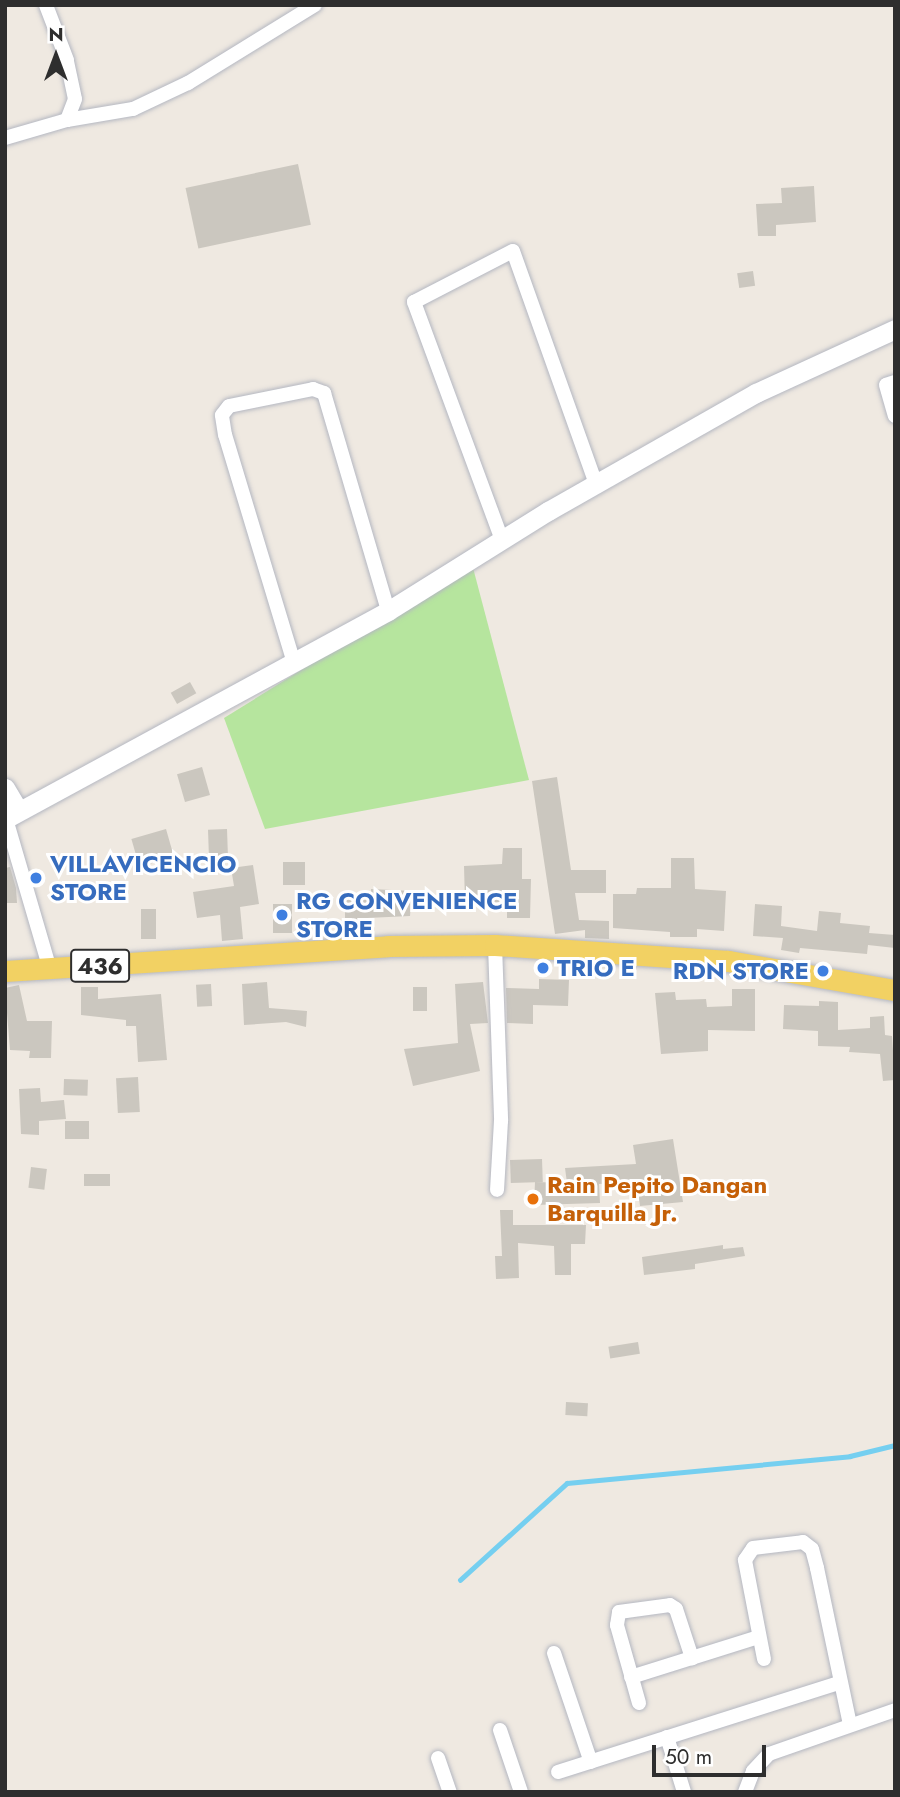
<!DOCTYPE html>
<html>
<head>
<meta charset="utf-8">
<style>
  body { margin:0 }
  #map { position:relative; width:900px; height:1797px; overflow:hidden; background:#efe9e1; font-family:Jost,sans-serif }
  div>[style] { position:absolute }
  .green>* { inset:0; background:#b6e59e }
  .stream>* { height:4.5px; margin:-2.25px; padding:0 2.25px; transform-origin:2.25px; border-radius:2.25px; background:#75cff0 }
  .building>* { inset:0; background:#cbc7bf; transform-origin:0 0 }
  .roads { filter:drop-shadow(0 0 2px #b4b7c1) drop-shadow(0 0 2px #b4b7c1) }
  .street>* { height:14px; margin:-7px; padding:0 7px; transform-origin:7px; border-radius:7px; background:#fff }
  .secondary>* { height:19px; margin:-9.5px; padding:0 9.5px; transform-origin:9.5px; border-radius:9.5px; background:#fff }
  .primary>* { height:21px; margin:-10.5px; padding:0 10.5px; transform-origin:10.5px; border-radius:10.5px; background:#f2d163 }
  .dots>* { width:19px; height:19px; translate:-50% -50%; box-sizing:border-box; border:4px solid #fff; border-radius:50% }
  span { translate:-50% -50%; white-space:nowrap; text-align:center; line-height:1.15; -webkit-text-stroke:6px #fff; paint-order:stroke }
  .shield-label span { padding:2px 5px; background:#fff; border:2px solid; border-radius:5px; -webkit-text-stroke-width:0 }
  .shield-label { font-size:23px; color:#2e2e2e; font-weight:700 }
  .shop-label { font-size:24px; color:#366cbe; font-weight:700 }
  .left { translate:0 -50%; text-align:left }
  .right { translate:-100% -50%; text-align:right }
  .food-label { font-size:24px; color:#c56008; font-weight:700 }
  .frame { position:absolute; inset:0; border:7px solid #2e2e2e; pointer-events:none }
  .north { position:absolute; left:21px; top:21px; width:70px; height:70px; -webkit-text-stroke:5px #fff; paint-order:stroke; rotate:0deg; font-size:19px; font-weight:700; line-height:28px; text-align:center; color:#2e2e2e }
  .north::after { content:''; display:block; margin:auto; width:24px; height:32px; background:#2e2e2e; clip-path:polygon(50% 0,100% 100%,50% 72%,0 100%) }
  .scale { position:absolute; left:652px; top:1745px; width:114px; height:32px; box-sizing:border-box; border:4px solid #2e2e2e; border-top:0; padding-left:9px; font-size:21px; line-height:24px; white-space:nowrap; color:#2e2e2e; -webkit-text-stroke:5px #fff; paint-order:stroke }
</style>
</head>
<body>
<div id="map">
  <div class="green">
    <i style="clip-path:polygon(472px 564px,529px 780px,265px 829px,224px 718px)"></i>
  </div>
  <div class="stream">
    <i style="left:460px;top:1580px;width:144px;rotate:-42.2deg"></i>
    <i style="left:567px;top:1483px;width:284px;rotate:-5.4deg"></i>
    <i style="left:850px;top:1456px;width:46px;rotate:-13.7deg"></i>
  </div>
  <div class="building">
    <i style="left:298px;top:164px;width:62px;height:115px;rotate:78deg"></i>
    <i style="clip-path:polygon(814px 186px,816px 222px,776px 225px,776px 236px,758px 236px,756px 204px,782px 203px,781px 188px)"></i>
    <i style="left:753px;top:271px;width:15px;height:16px;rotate:82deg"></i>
    <i style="left:190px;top:682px;width:13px;height:22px;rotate:61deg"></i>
    <i style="left:202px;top:767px;width:29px;height:26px;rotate:74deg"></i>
    <i style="clip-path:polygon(557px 777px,571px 870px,606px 870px,606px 893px,575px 893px,579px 920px,609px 921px,609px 939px,585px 938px,585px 930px,555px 934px,532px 781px)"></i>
    <i style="left:166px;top:829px;width:29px;height:36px;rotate:74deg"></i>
    <i style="left:227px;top:829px;width:28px;height:19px;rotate:88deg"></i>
    <i style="clip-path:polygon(503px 848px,522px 848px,522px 879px,531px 879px,530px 918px,507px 918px,507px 902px,465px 903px,464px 866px,502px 864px)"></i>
    <i style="clip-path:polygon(671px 858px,694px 858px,695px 889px,726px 891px,724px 931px,697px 929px,697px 937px,670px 937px,670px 932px,613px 928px,613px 894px,636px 894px,637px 888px,671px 888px)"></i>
    <i style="left:283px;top:862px;width:22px;height:23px"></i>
    <i style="clip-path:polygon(253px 865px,259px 904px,240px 907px,243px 939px,222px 941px,220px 915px,197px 918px,193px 892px,234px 886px,231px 868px)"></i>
    <i style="clip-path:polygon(10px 867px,16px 888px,17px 903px,5px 903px,5px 868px)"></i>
    <i style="clip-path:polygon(371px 889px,412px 891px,410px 916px,367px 918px,367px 928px,345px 928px,345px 895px,371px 895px)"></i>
    <i style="left:292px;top:904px;width:29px;height:19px;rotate:90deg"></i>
    <i style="clip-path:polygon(755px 904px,782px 906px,781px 926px,817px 931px,819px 911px,841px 913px,840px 923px,870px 926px,869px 933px,895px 935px,895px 948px,868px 945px,867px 954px,800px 948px,799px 953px,781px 950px,783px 938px,753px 936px)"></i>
    <i style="left:141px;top:909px;width:15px;height:30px"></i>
    <i style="clip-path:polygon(539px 979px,569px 980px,568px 1006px,533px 1005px,533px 1024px,507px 1023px,506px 988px,539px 989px)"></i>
    <i style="clip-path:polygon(267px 982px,269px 1008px,307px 1011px,306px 1027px,286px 1022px,244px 1025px,242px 984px)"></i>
    <i style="clip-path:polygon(483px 982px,488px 1023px,470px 1024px,480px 1071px,413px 1086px,404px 1049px,458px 1043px,455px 984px)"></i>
    <i style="left:211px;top:984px;width:22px;height:15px;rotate:87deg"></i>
    <i style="clip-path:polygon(19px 985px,27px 1021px,52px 1021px,51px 1058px,29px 1058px,30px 1051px,10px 1050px,5px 988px)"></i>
    <i style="clip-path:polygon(81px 987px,98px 987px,98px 999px,161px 994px,167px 1060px,138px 1062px,136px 1026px,126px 1026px,126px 1020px,81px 1015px)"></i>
    <i style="left:413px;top:987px;width:14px;height:24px"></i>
    <i style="clip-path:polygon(732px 989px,755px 989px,755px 1031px,708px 1030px,708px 1051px,661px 1054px,655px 993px,675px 992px,676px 1000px,706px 999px,707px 1007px,732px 1006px)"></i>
    <i style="clip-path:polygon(819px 1001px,838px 1002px,838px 1030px,870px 1028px,870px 1017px,884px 1016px,885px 1035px,892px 1036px,895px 1080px,883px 1081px,880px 1054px,849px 1052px,850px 1047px,818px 1046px,818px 1031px,783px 1029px,784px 1005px,819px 1006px)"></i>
    <i style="left:138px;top:1077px;width:35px;height:22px;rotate:87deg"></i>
    <i style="left:64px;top:1079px;width:24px;height:16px;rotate:2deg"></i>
    <i style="clip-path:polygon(40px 1088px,41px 1102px,64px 1100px,66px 1119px,39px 1121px,39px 1135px,21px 1134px,19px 1089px)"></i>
    <i style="left:89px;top:1121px;width:18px;height:24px;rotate:90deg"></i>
    <i style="clip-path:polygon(673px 1139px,683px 1202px,640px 1206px,637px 1182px,599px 1184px,600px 1203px,534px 1205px,535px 1182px,567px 1183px,565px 1168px,636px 1164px,633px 1145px)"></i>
    <i style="left:542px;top:1159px;width:23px;height:32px;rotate:88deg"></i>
    <i style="left:31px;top:1167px;width:16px;height:21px;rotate:7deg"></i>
    <i style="left:84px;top:1174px;width:26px;height:12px"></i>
    <i style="clip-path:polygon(500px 1210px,513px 1210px,513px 1225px,586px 1225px,585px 1244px,571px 1244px,571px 1275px,555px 1275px,554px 1246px,518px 1243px,519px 1278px,496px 1279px,495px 1256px,502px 1256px)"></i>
    <i style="clip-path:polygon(723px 1245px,723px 1249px,743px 1247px,745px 1256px,695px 1264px,695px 1269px,644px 1275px,642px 1257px)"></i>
    <i style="left:638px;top:1342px;width:12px;height:30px;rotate:81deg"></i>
    <i style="left:566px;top:1402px;width:22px;height:13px;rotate:3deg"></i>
  </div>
  <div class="roads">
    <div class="street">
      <i style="left:67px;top:120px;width:67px;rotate:-9.5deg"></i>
      <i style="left:133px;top:109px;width:61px;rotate:-25.3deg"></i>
      <i style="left:188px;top:83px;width:149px;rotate:-31.6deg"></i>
      <i style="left:5px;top:138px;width:65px;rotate:-16.2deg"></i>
      <i style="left:67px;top:120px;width:22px;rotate:-69deg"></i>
      <i style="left:75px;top:99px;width:40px;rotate:-102deg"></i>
      <i style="left:67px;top:60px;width:59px;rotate:-110.9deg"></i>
      <i style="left:895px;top:382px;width:9px;rotate:162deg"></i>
      <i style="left:886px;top:385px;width:32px;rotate:74deg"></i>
      <i style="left:502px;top:540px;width:254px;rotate:-110.3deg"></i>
      <i style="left:414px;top:302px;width:111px;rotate:-27.3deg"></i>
      <i style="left:513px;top:251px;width:247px;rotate:70.4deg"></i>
      <i style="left:294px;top:663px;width:238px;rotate:-106.8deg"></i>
      <i style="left:225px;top:435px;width:20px;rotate:-99deg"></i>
      <i style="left:222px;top:415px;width:11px;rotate:-52deg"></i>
      <i style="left:229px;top:406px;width:86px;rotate:-11.4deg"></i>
      <i style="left:313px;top:389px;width:12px;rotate:20deg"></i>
      <i style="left:324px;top:393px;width:227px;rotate:73.6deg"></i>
      <i style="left:6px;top:819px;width:156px;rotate:73.7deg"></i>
      <i style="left:495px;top:945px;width:176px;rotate:88deg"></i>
      <i style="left:501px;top:1121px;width:69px;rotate:93.3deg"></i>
      <i style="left:554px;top:1653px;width:115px;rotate:71.3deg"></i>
      <i style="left:764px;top:1659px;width:101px;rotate:-100.9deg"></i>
      <i style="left:745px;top:1560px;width:14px;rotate:-56deg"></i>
      <i style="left:753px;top:1548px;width:50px;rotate:-6.8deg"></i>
      <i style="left:803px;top:1542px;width:11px;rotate:38deg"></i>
      <i style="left:812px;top:1549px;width:20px;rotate:75deg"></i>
      <i style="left:817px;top:1568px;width:159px;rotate:78.1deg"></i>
      <i style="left:631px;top:1677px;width:134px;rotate:-17.4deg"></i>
      <i style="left:639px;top:1703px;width:81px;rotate:-105.8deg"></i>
      <i style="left:617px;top:1625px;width:13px;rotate:-81deg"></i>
      <i style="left:619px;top:1612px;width:51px;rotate:-7.8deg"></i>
      <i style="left:670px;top:1605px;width:7px;rotate:34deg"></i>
      <i style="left:676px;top:1609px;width:52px;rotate:71.9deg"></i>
      <i style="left:500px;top:1730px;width:65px;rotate:71.3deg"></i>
      <i style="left:667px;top:1737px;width:58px;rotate:72.8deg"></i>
      <i style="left:438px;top:1758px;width:36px;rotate:71deg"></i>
      <i style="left:558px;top:1772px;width:294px;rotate:-17.6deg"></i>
      <i style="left:745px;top:1792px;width:22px;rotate:-69deg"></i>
      <i style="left:753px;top:1771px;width:23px;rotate:-47deg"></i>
      <i style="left:769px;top:1754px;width:133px;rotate:-19.2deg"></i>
    </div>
    <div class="secondary">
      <i style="left:5px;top:788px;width:26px;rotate:59deg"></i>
      <i style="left:5px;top:819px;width:436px;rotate:-28.5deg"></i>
      <i style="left:388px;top:611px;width:189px;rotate:-32deg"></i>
      <i style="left:548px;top:511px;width:239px;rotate:-29.6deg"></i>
      <i style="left:756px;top:393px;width:153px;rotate:-24.7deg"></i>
    </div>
    <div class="primary">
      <i style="left:5px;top:971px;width:384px;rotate:-3.7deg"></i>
      <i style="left:388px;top:946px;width:107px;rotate:-0.5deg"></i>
      <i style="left:495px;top:945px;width:234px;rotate:3.9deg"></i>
      <i style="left:728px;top:961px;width:169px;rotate:9.9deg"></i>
    </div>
  </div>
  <div class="dots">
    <i style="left:36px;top:878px;background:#3f7fe0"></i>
    <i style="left:282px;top:915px;background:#3f7fe0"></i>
    <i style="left:543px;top:968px;background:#3f7fe0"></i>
    <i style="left:823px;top:971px;background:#3f7fe0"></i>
    <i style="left:533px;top:1199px;background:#e8710a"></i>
  </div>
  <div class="shield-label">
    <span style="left:100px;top:966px">436</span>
  </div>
  <div class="shop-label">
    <span class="left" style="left:50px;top:878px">VILLAVICENCIO<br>STORE</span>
    <span class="left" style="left:296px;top:915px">RG CONVENIENCE<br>STORE</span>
    <span class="left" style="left:557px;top:968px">TRIO E</span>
    <span class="right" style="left:809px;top:971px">RDN STORE</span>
  </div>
  <div class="food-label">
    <span class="left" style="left:547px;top:1199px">Rain Pepito Dangan<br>Barquilla Jr.</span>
  </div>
  <div class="frame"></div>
  <div class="north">N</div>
  <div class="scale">50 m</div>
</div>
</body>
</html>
